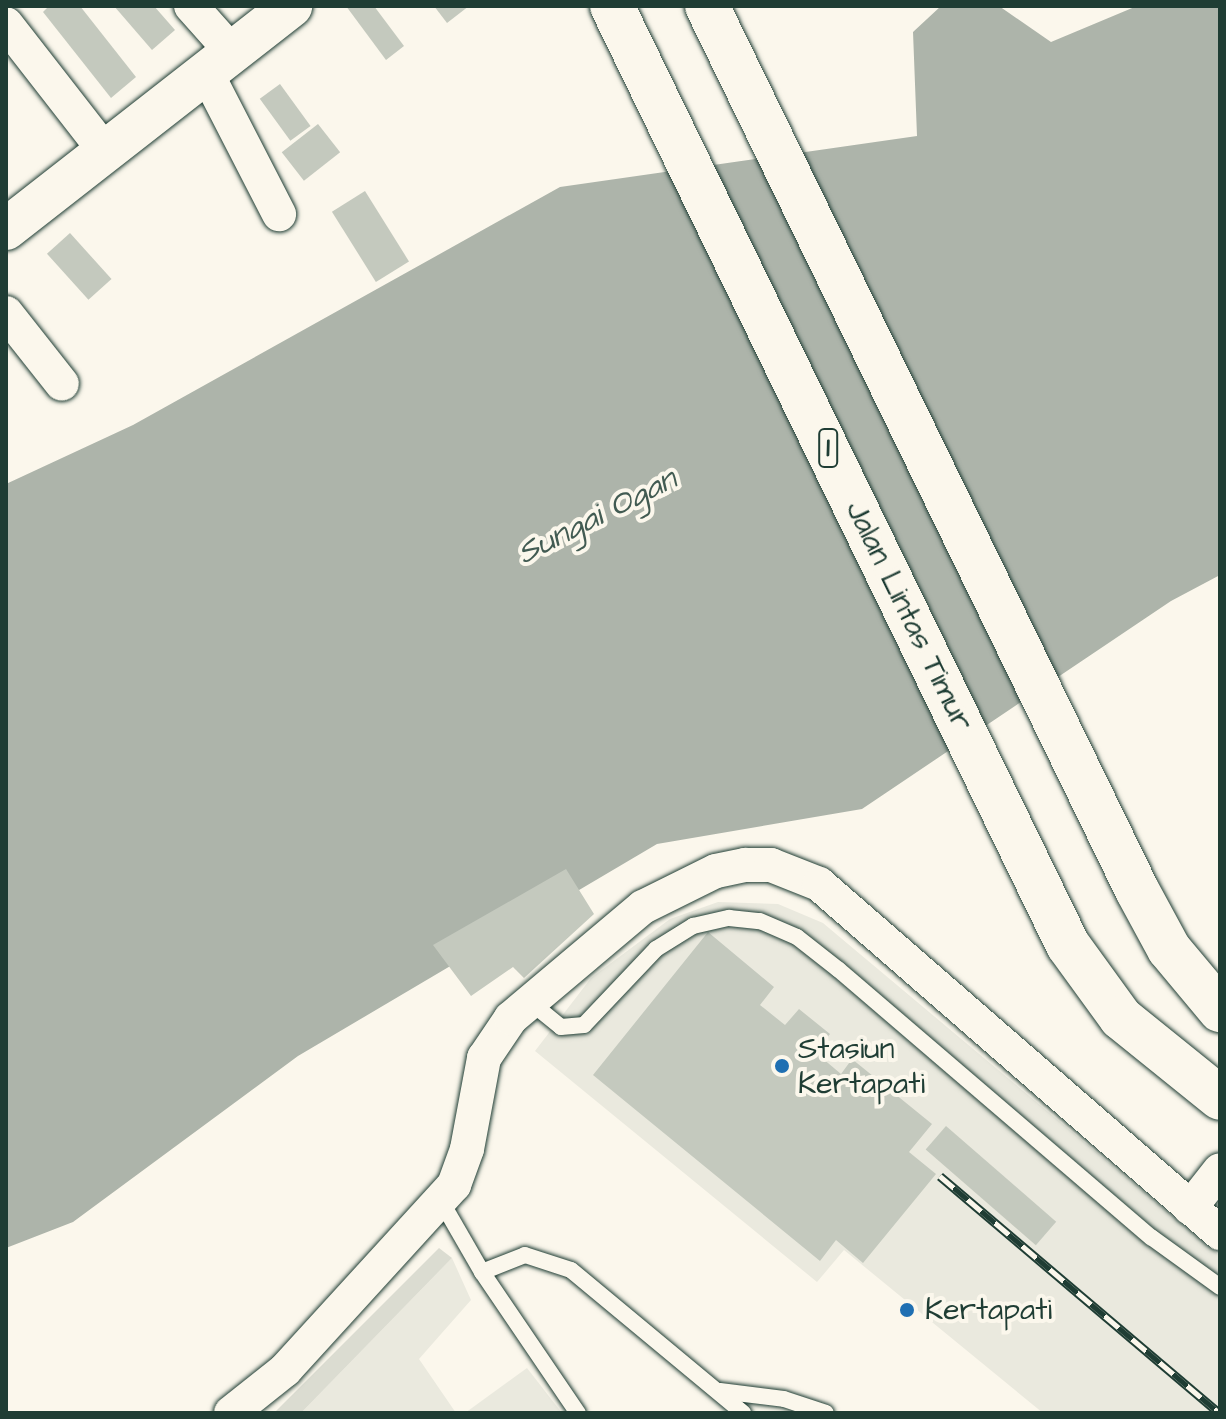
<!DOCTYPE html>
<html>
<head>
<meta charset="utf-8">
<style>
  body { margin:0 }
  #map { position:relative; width:1226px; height:1419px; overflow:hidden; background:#fbf7ec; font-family:"Architects Daughter",sans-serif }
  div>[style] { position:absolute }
  .built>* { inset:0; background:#eae9de }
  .green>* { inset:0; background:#dbdcd1 }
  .water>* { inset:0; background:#adb4aa }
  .building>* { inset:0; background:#c4c9be; transform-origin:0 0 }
  .roads { filter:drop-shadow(0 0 2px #1f3d34) drop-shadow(0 0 2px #1f3d34) }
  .service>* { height:16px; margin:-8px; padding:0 8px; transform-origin:8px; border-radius:8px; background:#fbf7ec }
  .minor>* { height:34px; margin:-17px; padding:0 17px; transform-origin:17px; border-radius:17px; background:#fbf7ec }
  .tertiary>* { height:42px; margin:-21px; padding:0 21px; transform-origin:21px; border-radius:21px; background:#fbf7ec }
  .trunk>* { height:44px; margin:-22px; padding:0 22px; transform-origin:22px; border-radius:22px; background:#fbf7ec }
  .rail>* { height:9px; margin-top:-4.5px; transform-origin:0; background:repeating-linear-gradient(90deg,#fbf7ec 0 18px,#1f3d34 0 36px); box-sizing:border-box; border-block:2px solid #1f3d34 }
  .dots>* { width:22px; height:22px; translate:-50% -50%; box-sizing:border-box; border:4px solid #fbf7ec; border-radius:50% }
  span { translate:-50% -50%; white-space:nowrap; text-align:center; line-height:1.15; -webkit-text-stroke:8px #fbf7ec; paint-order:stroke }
  .shield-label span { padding:2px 6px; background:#fbf7ec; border:2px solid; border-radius:6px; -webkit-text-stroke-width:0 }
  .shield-label { font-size:28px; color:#1f3d34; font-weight:700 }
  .street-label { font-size:30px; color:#1f3d34 }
  .poi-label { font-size:30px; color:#1f3d34 }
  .left { translate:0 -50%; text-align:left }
  .water-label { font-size:32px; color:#425b52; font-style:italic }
  .frame { position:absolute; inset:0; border:8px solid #1f3d34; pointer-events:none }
</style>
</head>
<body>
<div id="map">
  <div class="built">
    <i style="clip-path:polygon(718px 902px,778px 904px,823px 923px,1220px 1256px,1220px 1413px,1043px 1413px,844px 1250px,817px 1282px,535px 1051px,591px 978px,670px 919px)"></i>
    <i style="clip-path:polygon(452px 1258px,471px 1300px,419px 1359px,456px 1413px,301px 1413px)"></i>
    <i style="clip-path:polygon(527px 1368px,562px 1413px,465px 1413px)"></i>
  </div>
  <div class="green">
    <i style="clip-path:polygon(439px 1248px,452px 1258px,301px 1413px,274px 1413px)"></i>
  </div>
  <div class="water">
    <i style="clip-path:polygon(941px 6px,999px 6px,1051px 42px,1137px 6px,1220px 6px,1220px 575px,1171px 601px,862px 809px,657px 844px,298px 1056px,73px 1222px,6px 1248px,6px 484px,133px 425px,560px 187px,917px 136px,913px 32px)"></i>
  </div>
  <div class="building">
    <i style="clip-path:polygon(49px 6px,80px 6px,136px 77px,111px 98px,43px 12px)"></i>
    <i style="clip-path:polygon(114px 6px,154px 6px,175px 30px,152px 50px)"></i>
    <i style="clip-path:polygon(346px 6px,374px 6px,404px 46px,386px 60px)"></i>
    <i style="clip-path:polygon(434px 6px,469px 6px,447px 23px)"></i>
    <i style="left:280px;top:84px;width:52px;height:25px;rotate:54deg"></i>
    <i style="left:318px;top:124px;width:36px;height:46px;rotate:52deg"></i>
    <i style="left:365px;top:191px;width:83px;height:39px;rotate:58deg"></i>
    <i style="left:70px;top:233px;width:62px;height:31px;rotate:48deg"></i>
    <i style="clip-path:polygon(566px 869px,594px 914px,524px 978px,513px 967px,471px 996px,433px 945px)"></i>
    <i style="clip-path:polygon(708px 932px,774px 987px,760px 1005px,785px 1025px,799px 1009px,830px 1034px,815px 1052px,841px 1074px,852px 1059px,932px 1124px,909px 1152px,936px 1174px,863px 1263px,836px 1240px,820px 1261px,593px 1075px)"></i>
    <i style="left:946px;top:1126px;width:146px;height:31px;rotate:41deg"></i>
  </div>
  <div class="roads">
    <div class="service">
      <i style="left:529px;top:1001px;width:41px;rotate:39.1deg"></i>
      <i style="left:561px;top:1027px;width:23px;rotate:-5deg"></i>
      <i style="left:584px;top:1025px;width:105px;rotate:-46.5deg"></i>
      <i style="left:656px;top:949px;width:44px;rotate:-31.9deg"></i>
      <i style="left:693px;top:926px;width:37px;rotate:-13deg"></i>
      <i style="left:729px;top:918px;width:31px;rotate:6deg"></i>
      <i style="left:760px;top:921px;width:40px;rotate:23.4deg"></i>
      <i style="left:797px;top:937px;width:53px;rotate:38.2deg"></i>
      <i style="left:839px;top:970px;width:411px;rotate:40.6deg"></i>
      <i style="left:1151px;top:1237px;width:85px;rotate:35.9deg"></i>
      <i style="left:441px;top:1201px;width:82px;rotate:60deg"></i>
      <i style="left:482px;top:1272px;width:171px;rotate:55.8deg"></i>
      <i style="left:482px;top:1272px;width:46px;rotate:-21.6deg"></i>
      <i style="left:525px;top:1255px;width:48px;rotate:18.1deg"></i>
      <i style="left:571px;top:1270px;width:224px;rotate:39.7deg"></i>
      <i style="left:720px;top:1391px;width:64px;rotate:7.1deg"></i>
      <i style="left:784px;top:1399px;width:44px;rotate:18.4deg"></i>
    </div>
    <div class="minor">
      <i style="left:191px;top:6px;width:62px;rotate:48.3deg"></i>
      <i style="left:6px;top:24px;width:160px;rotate:52.1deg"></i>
      <i style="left:206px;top:72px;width:160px;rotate:62.8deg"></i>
      <i style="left:6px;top:313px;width:90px;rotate:51.7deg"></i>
      <i style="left:1190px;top:1208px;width:48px;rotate:-51.7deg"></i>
      <i style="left:231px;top:1413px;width:69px;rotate:-38.5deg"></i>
      <i style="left:285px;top:1370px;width:251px;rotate:-47.6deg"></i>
      <i style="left:454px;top:1185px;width:38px;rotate:-70deg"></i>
      <i style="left:467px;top:1149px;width:93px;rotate:-79.4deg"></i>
      <i style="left:484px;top:1058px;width:48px;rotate:-56deg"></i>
      <i style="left:511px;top:1018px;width:172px;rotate:-40.1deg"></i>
      <i style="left:643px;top:907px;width:81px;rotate:-26.3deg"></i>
      <i style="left:716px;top:871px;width:30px;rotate:-12deg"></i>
      <i style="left:745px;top:865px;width:26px"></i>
      <i style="left:771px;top:865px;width:52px;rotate:21.6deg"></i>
      <i style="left:819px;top:884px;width:532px;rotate:41.03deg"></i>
    </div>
    <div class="tertiary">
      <i style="left:6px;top:229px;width:362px;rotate:-38deg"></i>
    </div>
    <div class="trunk">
      <i style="left:612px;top:6px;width:1044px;rotate:64.1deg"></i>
      <i style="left:1068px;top:945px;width:90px;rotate:54deg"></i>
      <i style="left:1121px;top:1018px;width:127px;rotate:38.9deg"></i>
      <i style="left:707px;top:6px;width:983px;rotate:64.06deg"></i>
      <i style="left:1137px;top:890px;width:67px;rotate:61.5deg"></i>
      <i style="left:1169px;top:949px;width:80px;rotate:50.1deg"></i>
    </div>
  </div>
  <div class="rail">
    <i style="left:940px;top:1176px;width:366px;rotate:40.3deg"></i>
  </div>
  <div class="dots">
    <i style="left:782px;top:1066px;background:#1f6fb2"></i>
    <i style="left:907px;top:1310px;background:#1f6fb2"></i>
  </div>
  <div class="shield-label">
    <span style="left:828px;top:448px">1</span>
  </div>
  <div class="street-label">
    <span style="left:909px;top:616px;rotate:64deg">Jalan Lintas Timur</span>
  </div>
  <div class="poi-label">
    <span class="left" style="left:798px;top:1066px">Stasiun<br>Kertapati</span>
    <span class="left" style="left:925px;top:1310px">Kertapati</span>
  </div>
  <div class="water-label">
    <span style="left:597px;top:517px;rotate:-27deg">Sungai Ogan</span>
  </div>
  <div class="frame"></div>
</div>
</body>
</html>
